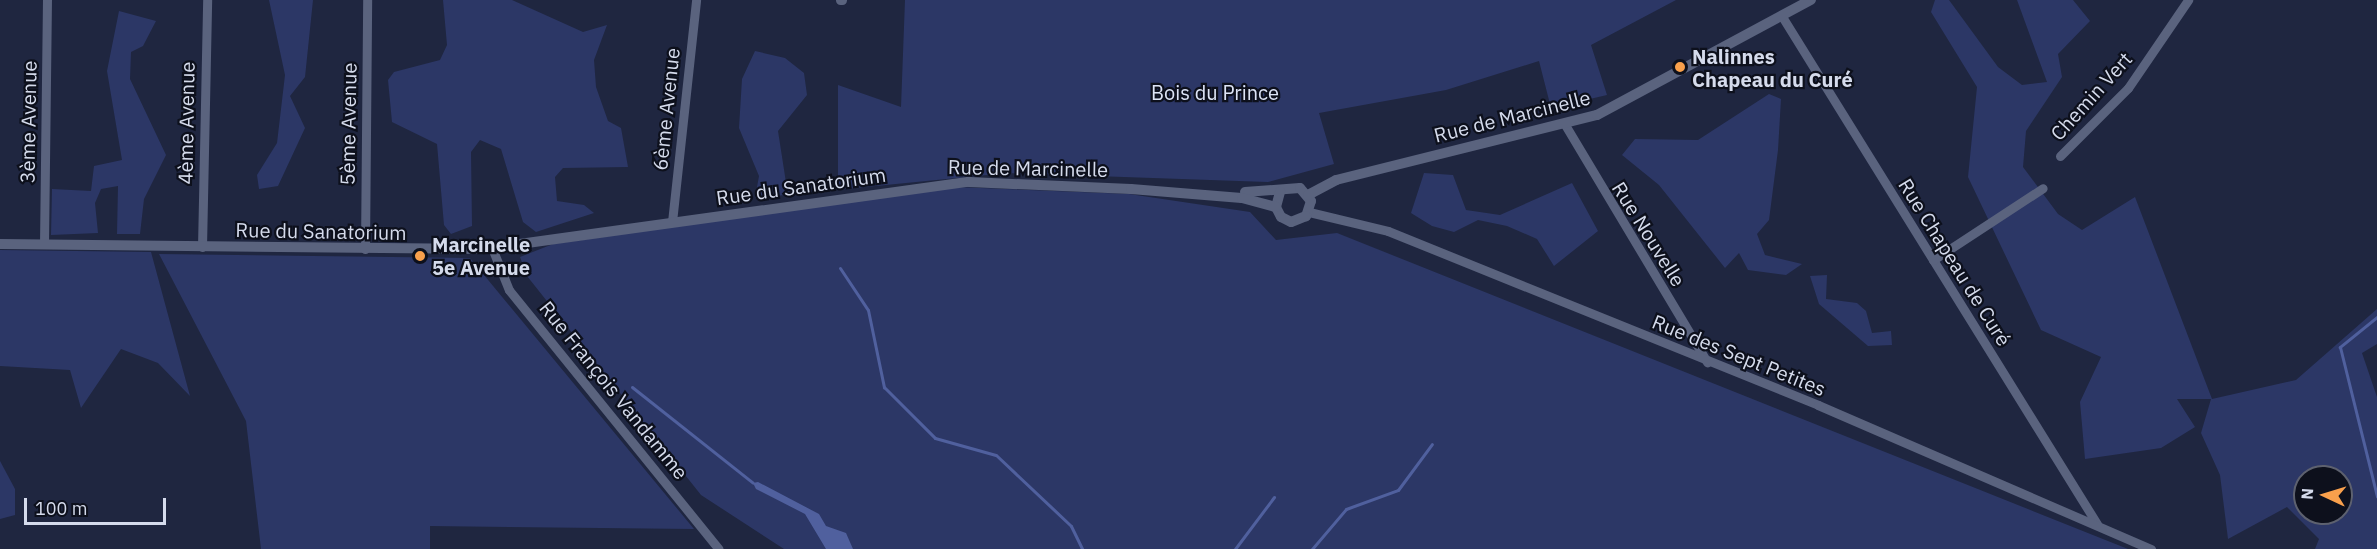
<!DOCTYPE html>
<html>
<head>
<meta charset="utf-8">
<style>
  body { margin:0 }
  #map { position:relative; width:2377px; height:549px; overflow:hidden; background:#1f2640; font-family:"IBM Plex Sans",sans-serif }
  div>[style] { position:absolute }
  .green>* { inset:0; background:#2c3766 }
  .water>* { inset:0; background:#50609e }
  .stream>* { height:3px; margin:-1.5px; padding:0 1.5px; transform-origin:1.5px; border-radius:1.5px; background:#50609e }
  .minor>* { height:9px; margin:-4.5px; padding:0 4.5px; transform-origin:4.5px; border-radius:4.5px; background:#5a637e }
  .tertiary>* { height:10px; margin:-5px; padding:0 5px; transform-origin:5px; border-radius:5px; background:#5a637e }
  .dots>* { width:16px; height:16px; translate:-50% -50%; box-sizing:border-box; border:3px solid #0d101c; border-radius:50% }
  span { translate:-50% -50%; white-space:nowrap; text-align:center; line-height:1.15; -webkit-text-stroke:4.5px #0d101c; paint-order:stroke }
  .poi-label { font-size:20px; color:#d5dbec; font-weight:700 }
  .left { translate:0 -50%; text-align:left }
  .park-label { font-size:20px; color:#dde4f6 }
  .street-label { font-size:20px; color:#d5dbec }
  .north { position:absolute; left:2293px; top:465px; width:60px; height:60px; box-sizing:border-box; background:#0d101c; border:2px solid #5d616f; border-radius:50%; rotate:274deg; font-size:16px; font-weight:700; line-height:24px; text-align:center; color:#d5dbec }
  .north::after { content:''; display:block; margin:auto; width:21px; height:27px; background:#f9a04c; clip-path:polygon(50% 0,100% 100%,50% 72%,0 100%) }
  .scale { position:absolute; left:24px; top:498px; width:142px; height:27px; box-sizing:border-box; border:3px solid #d5dbec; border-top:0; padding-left:8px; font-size:18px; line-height:21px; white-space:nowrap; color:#d5dbec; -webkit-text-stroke:4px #0d101c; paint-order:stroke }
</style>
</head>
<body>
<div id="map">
  <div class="green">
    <i style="clip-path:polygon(269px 0,313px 0,305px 77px,290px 96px,305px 128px,278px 186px,259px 189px,257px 175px,277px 143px,285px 75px)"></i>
    <i style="clip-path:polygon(443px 0,512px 0,583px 32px,607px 25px,594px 60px,596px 87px,608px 121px,621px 128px,628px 167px,563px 168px,555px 177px,557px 201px,584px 205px,594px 213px,536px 232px,523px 222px,501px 149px,480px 140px,471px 152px,472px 226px,451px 234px,444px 225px,437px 144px,392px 122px,388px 80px,394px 72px,440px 60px,447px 45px)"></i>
    <i style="clip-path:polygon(905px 0,1676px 0,1591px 45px,1607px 95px,1551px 108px,1539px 61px,1446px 90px,1319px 113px,1334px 164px,1268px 182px,1007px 173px,755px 198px,759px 176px,739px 128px,742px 79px,755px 51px,785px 58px,804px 73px,807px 95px,778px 131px,787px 189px,838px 179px,838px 85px,901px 107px)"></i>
    <i style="clip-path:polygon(evenodd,1935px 0,1949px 0,1998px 67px,2022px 85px,2047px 82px,2017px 0,2073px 0,2090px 21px,2058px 54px,2062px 77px,2026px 131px,2023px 167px,2058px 214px,2082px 230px,2135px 197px,2212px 399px,2296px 380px,2377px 309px,2377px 344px,2362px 353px,2377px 397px,2377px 549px,2315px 549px,2319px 539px,2287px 507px,2228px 539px,2220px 475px,2201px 433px,2211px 399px,2177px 399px,2195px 427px,2161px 448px,2085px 459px,2080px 402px,2101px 357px,2041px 330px,1968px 177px,1977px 87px,1931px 12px,1935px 0,2305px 477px,2341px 477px,2341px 513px,2305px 513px,2305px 477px)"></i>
    <i style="clip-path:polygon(119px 11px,156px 21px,143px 46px,131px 52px,130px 79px,166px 155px,144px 199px,140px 234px,117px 234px,118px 186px,101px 189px,95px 203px,98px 233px,51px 235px,52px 189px,91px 191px,94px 166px,122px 160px,107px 71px)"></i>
    <i style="clip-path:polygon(1769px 94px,1781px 99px,1778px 150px,1769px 220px,1757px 234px,1765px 255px,1802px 264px,1786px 275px,1748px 270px,1739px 253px,1725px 268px,1659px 185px,1622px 155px,1635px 139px,1698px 140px)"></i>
    <i style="clip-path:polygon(1424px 173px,1453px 175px,1466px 210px,1500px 215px,1572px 183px,1598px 231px,1554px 266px,1537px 239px,1507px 226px,1478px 220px,1454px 232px,1432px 226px,1411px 213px)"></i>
    <i style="clip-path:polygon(955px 187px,1129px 194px,1250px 212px,1276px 240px,1337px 233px,2128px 549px,784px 549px,701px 495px,527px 276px,520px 257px,553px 244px)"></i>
    <i style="clip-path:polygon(0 250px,151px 252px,190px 396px,158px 363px,121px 349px,81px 408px,70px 370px,0 366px)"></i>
    <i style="clip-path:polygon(159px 254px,470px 258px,694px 529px,430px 526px,430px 549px,261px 549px,246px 421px)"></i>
    <i style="clip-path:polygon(1827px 275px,1826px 299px,1857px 303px,1866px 311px,1872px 333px,1891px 331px,1892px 345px,1868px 346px,1819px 304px,1810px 276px)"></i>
    <i style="clip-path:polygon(0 461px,15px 489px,15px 515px,0 519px)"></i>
  </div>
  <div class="water">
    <i style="clip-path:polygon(758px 482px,819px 514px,826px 526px,846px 533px,853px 549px,826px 549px,805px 514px,756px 489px,753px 483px)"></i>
  </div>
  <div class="stream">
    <i style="left:840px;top:268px;width:50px;rotate:56.3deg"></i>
    <i style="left:868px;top:310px;width:79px;rotate:78.3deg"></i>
    <i style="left:884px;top:387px;width:72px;rotate:45deg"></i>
    <i style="left:935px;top:438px;width:63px;rotate:15.6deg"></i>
    <i style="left:996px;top:455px;width:103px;rotate:43.4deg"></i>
    <i style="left:1071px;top:526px;width:25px;rotate:64deg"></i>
    <i style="left:2377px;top:317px;width:48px;rotate:141deg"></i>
    <i style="left:2340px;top:347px;width:154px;rotate:76.1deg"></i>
    <i style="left:632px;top:387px;width:154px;rotate:38.4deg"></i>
    <i style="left:1235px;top:549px;width:65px;rotate:-53.1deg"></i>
    <i style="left:1312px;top:549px;width:52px;rotate:-49.6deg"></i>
    <i style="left:1346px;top:509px;width:55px;rotate:-20.1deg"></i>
    <i style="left:1398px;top:490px;width:57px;rotate:-53.5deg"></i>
  </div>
  <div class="minor">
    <i style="left:840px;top:0;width:2px"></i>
    <i style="left:1783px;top:18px;width:596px;rotate:58.18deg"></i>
    <i style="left:1564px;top:123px;width:279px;rotate:59.1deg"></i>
    <i style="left:2060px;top:156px;width:96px;rotate:-45deg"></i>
    <i style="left:2128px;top:88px;width:107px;rotate:-55.7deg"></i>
    <i style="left:1309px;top:212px;width:81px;rotate:13.5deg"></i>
    <i style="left:1388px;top:231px;width:464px;rotate:22deg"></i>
    <i style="left:1818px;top:405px;width:363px;rotate:23.4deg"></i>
    <i style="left:672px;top:222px;width:223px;rotate:-83.8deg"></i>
    <i style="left:44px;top:244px;width:244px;rotate:-89.3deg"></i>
    <i style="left:202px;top:247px;width:247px;rotate:-88.8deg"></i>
    <i style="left:492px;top:248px;width:45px;rotate:68deg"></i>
    <i style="left:509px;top:290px;width:333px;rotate:51deg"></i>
    <i style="left:365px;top:249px;width:249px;rotate:-89.5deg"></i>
    <i style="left:1933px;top:260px;width:131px;rotate:-33.2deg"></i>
  </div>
  <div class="tertiary">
    <i style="left:1245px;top:192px;width:55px;rotate:-4.2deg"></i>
    <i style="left:1300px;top:188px;width:17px;rotate:50deg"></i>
    <i style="left:1311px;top:201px;width:16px;rotate:108deg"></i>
    <i style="left:1306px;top:216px;width:16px;rotate:158deg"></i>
    <i style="left:1291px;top:222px;width:11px;rotate:-153deg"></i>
    <i style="left:1281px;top:217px;width:11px;rotate:-117deg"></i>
    <i style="left:1276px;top:207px;width:16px;rotate:-75deg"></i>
    <i style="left:1308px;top:195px;width:32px;rotate:-28deg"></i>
    <i style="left:1336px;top:180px;width:269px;rotate:-14deg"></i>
    <i style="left:1597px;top:115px;width:243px;rotate:-28.3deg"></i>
    <i style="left:0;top:244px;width:484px;rotate:0.6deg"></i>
    <i style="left:484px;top:249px;width:490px;rotate:-7.9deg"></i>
    <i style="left:969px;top:182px;width:162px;rotate:2.5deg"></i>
    <i style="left:1131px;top:189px;width:111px;rotate:4.6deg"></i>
    <i style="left:1242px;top:198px;width:35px;rotate:15deg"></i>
  </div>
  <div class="dots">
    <i style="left:1680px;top:67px;background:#f9a04c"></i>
    <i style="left:420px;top:256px;background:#f9a04c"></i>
  </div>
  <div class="poi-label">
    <span class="left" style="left:1692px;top:68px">Nalinnes<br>Chapeau du Curé</span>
    <span class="left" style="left:432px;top:256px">Marcinelle<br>5e Avenue</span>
  </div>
  <div class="park-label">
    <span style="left:1215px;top:92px">Bois du Prince</span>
  </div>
  <div class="street-label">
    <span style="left:2091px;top:96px;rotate:-48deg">Chemin Vert</span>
    <span style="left:666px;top:109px;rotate:-84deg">6ème Avenue</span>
    <span style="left:1512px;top:116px;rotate:-14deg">Rue de Marcinelle</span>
    <span style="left:28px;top:122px;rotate:-89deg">3ème Avenue</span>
    <span style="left:186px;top:123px;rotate:-89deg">4ème Avenue</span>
    <span style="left:348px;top:124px;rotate:-89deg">5ème Avenue</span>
    <span style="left:1028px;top:168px;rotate:1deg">Rue de Marcinelle</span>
    <span style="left:801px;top:186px;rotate:-8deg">Rue du Sanatorium</span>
    <span style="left:321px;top:231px;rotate:1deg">Rue du Sanatorium</span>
    <span style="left:1649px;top:234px;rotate:58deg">Rue Nouvelle</span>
    <span style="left:1955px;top:262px;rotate:58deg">Rue Chapeau de Curé</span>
    <span style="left:1739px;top:355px;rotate:22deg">Rue des Sept Petites</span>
    <span style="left:614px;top:390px;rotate:51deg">Rue François Vandamme</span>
  </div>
  <div class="north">N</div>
  <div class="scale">100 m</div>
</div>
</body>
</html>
